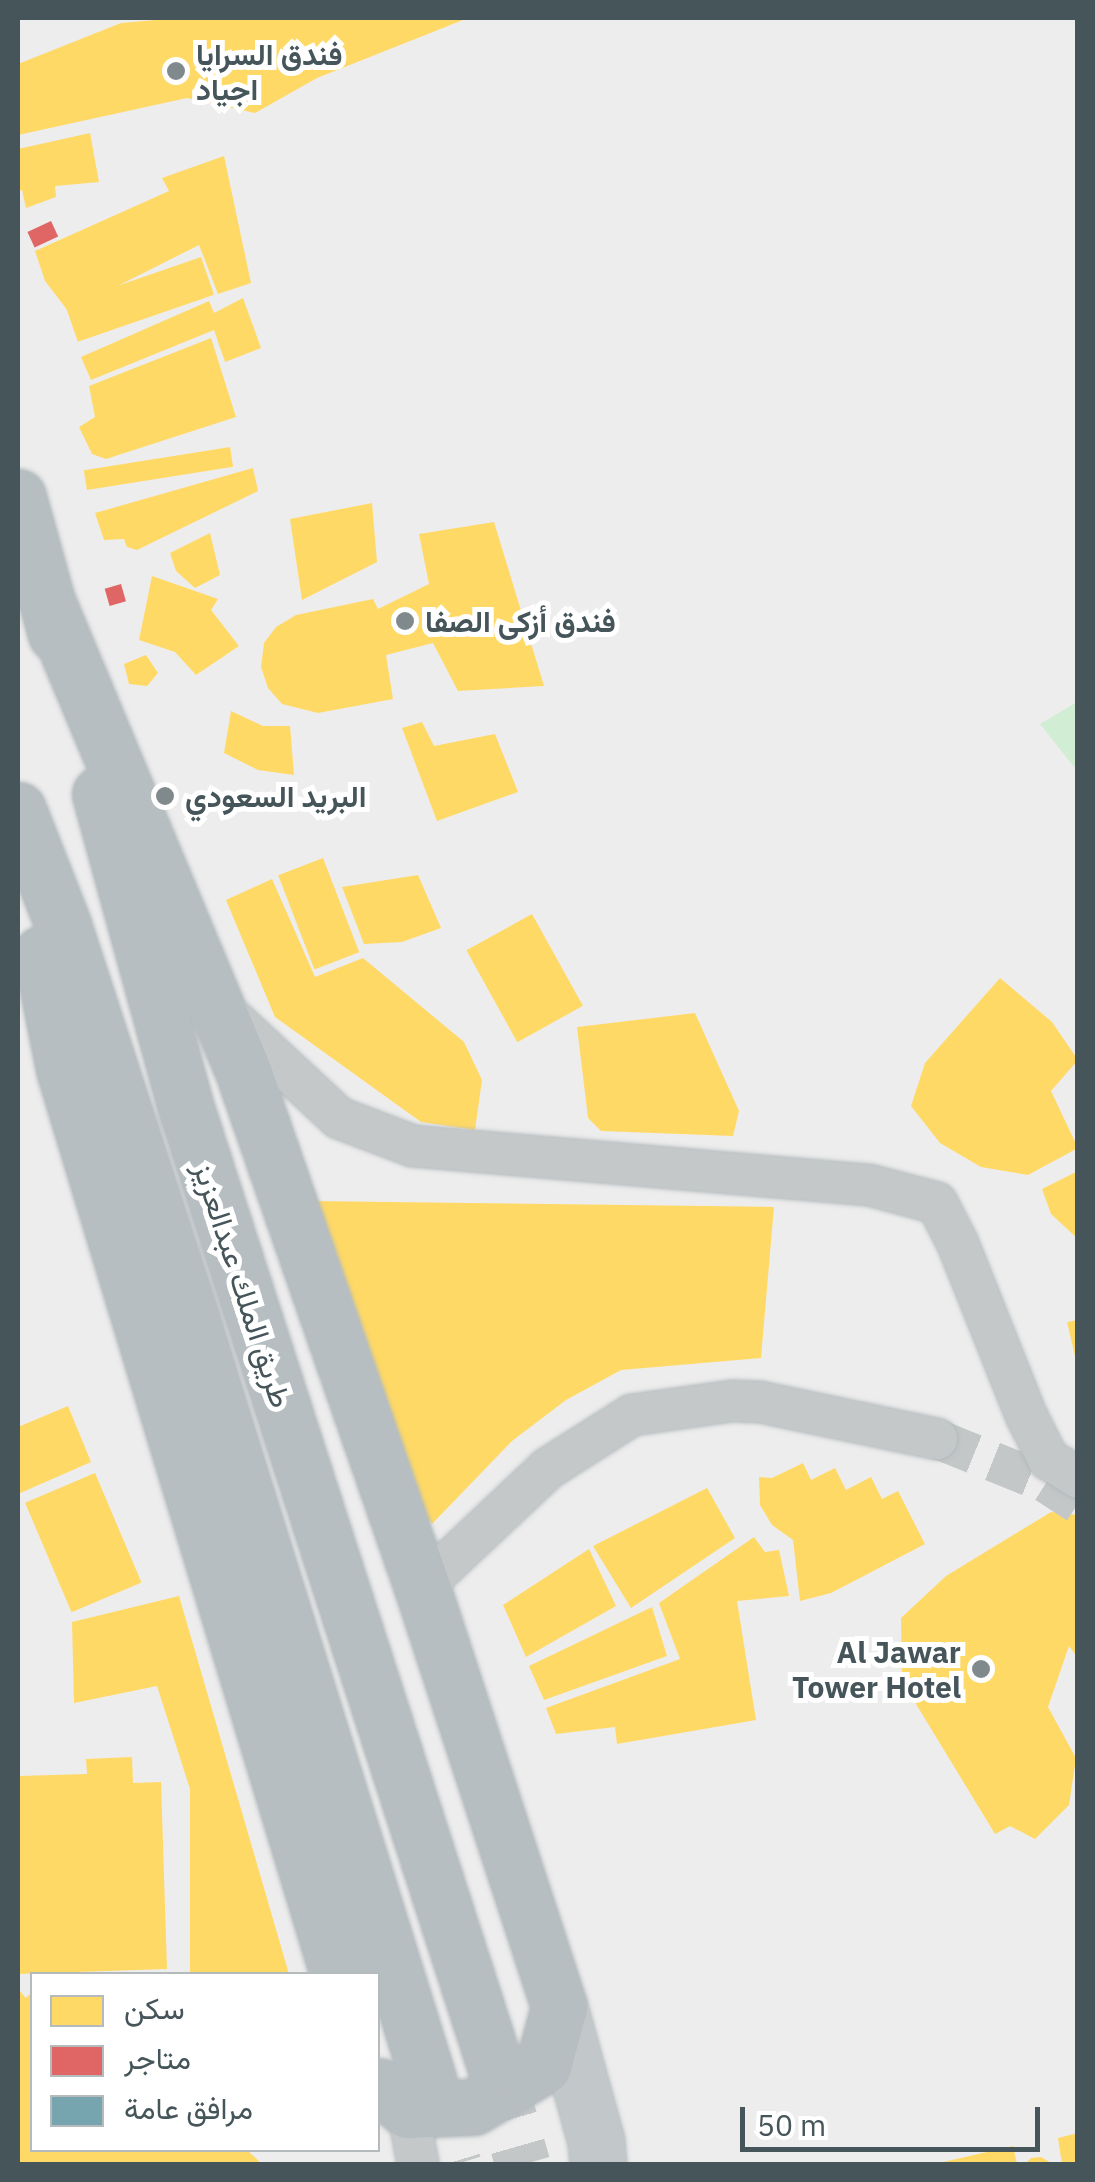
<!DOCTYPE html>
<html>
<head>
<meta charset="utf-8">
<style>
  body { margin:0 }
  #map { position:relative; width:1095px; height:2182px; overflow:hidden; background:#eeeded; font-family:"IBM Plex Sans",Vazirmatn,sans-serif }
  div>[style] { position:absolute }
  .green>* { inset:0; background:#d1edd4 }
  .homes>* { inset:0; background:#ffd966; transform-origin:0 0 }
  .shops>* { inset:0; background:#e06666; transform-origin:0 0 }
  .public>* { inset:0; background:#76a5af }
  .street-tunnel>* { height:40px; margin-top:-20px; transform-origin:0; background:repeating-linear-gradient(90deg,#c4c7c8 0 40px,transparent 0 60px) }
  .highway-tunnel>* { height:55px; margin-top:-27.5px; transform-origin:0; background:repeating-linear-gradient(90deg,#c4c7c8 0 55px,transparent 0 83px) }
  .roads { filter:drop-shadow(0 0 2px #b2babd) drop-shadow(0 0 2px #b2babd) }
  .street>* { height:40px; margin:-20px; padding:0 20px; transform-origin:20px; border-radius:20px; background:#c4c8c9 }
  .primary>* { height:55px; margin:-27.5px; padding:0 27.5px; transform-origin:27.5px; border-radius:27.5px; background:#c2c8c9 }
  .highway>* { height:55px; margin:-27.5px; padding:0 27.5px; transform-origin:27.5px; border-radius:27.5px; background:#b7bec1 }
  .dots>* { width:28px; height:28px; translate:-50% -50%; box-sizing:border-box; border:5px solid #fff; border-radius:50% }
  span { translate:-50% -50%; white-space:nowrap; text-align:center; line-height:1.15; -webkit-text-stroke:10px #fff; paint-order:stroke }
  .poi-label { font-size:30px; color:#455559; font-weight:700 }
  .left { translate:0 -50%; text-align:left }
  .right { translate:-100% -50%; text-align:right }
  .street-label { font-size:30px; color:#455559 }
  .frame { position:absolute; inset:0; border:20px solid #455559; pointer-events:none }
  .legend { position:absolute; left:30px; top:1972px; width:350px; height:180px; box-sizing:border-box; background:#fff; border:2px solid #b5bbbd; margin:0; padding:12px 18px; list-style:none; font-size:30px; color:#455559 }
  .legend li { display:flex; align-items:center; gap:20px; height:50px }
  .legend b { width:50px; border:2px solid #b5bbbd }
  .scale { position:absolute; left:740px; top:2107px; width:300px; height:45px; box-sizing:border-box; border:5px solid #455559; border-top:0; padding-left:12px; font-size:30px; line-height:35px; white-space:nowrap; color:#455559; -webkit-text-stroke:8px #fff; paint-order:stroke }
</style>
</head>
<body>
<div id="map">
  <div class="green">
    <i style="clip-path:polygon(1077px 702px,1077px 763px,1074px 767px,1040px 724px)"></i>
  </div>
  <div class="homes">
    <i style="clip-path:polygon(178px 18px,468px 18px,317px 78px,255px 113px,187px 98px,18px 135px,18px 64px,121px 23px)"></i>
    <i style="clip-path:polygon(90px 133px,99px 182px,55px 186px,56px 197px,26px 208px,22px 190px,18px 191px,18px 149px)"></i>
    <i style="clip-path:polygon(224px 156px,251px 283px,218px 294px,199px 245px,68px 311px,45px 281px,35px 251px,169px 191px,162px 178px)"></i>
    <i style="left:201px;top:257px;width:40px;height:144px;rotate:71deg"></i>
    <i style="clip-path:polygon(243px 298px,261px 348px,225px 362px,214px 330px,91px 380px,81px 357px,209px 301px,214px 313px)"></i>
    <i style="clip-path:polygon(211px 338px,236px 417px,106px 459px,92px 454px,79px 427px,95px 417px,89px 386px)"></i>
    <i style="left:230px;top:447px;width:20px;height:148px;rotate:81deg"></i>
    <i style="clip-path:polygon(253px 468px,258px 491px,137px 550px,127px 547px,124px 539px,104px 540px,95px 513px)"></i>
    <i style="clip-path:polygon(372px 503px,377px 562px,302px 600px,290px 519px)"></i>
    <i style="clip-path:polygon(494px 522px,544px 686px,458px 691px,433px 643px,386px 655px,393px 699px,318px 713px,282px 704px,268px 688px,261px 667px,264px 643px,276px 627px,296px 615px,373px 599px,378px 609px,429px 584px,419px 534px)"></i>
    <i style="clip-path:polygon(210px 533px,220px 575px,195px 588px,176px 571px,170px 553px)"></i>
    <i style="clip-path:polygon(152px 576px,218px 599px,211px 610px,239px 646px,196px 675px,175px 652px,139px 640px)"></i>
    <i style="clip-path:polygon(146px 655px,158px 673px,147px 686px,129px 684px,124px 664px)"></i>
    <i style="clip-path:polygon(231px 711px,263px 726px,290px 726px,294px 775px,258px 770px,224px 753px)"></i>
    <i style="clip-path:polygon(422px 722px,434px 746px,495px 734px,518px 792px,437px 821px,402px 728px)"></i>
    <i style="left:323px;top:858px;width:101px;height:48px;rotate:69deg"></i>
    <i style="clip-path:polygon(418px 875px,441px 928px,402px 942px,364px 944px,342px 887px)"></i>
    <i style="clip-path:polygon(272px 879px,315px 977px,363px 958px,464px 1042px,482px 1080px,475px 1130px,421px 1122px,275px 1017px,226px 900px)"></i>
    <i style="left:532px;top:914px;width:105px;height:75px;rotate:61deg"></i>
    <i style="clip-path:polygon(1000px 978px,1052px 1022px,1078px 1060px,1051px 1091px,1078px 1148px,1028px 1175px,981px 1167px,940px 1143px,911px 1106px,925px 1063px)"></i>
    <i style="clip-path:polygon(695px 1013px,739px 1111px,733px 1136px,601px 1131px,588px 1118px,577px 1027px)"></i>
    <i style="clip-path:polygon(1078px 1171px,1078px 1239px,1051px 1214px,1042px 1189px)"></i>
    <i style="clip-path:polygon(312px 1201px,774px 1207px,761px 1358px,621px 1370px,566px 1400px,512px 1441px,432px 1524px,415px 1505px)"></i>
    <i style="clip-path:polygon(1078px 1320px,1078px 1359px,1076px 1360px,1067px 1322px)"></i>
    <i style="clip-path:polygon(68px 1406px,91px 1462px,18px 1494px,18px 1427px)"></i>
    <i style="clip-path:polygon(803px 1463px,811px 1480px,835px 1468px,846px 1490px,871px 1477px,882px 1499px,898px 1491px,925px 1544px,831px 1593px,800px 1601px,793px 1540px,772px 1525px,760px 1505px,759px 1477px,772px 1478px)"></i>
    <i style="left:95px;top:1473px;width:119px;height:76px;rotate:67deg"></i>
    <i style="clip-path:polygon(707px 1488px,735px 1538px,631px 1608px,593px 1546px)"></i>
    <i style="clip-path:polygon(1051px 1512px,1078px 1515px,1078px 1658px,1069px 1646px,1048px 1707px,1076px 1758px,1069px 1805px,1035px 1839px,1010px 1826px,995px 1834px,902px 1681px,901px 1618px,946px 1576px)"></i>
    <i style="clip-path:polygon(754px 1537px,765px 1552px,779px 1550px,789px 1596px,737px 1601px,756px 1720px,617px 1744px,615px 1727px,556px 1734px,546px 1708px,680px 1659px,659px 1603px)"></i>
    <i style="clip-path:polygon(589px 1549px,616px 1606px,526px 1657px,503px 1605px)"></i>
    <i style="clip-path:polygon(179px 1596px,289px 1974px,190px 1974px,190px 1789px,157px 1686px,74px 1703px,72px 1622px)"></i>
    <i style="clip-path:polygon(652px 1607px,667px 1656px,544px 1700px,529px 1666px)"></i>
    <i style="clip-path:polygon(132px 1757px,133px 1783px,161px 1782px,167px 1969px,18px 1974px,18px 1776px,87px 1774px,86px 1759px)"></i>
    <i style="clip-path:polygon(18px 1989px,26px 1998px,32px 1992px,32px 2150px,247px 2150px,262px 2164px,18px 2164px)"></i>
    <i style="clip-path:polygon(1078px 2133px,1078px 2164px,1062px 2164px,1058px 2138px)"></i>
    <i style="clip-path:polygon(1013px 2146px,1017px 2164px,939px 2164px,939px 2163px)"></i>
    <i style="clip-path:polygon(1041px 2157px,1053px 2164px,1025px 2164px,1031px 2158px)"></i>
  </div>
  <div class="shops">
    <i style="left:51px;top:221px;width:17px;height:26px;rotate:65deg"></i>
    <i style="left:121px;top:584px;width:18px;height:17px;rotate:74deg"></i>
  </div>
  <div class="public">
    <i style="clip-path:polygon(169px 784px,175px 802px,159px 807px,155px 790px)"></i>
  </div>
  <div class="street-tunnel">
    <i style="left:937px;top:1439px;width:118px;rotate:22deg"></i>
    <i style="left:1046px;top:1483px;width:38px;rotate:33deg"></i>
  </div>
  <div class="highway-tunnel">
    <i style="left:495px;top:2066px;width:102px;rotate:74.1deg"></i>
    <i style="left:429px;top:2082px;width:86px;rotate:73deg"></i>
  </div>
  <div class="roads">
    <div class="street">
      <i style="left:226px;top:1013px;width:154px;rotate:42.9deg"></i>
      <i style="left:339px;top:1118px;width:79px;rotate:20.7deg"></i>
      <i style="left:413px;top:1146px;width:458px;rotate:4.9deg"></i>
      <i style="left:869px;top:1185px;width:70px;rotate:14.8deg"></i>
      <i style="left:937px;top:1203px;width:46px;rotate:62.9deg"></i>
      <i style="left:958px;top:1244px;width:186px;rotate:68.3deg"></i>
      <i style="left:1027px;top:1417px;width:47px;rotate:63.4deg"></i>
      <i style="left:1048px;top:1459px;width:36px;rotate:32deg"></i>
      <i style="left:422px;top:1587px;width:172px;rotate:-43.3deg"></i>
      <i style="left:547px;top:1469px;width:101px;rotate:-32.4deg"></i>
      <i style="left:632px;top:1415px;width:101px;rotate:-8deg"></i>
      <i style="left:732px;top:1401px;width:28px;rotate:2deg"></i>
      <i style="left:760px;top:1402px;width:181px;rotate:11.8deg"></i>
      <i style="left:408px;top:2110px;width:55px;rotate:79.5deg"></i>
    </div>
    <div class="primary">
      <i style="left:559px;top:2007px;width:139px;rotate:74.6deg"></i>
      <i style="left:596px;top:2141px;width:23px;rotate:85deg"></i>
    </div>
    <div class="highway">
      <i style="left:18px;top:497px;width:142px;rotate:74.5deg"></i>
      <i style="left:46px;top:599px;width:511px;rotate:67.35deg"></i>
      <i style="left:243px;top:1071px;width:546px;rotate:70.87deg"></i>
      <i style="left:422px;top:1587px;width:442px;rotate:71.9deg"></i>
      <i style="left:559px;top:2007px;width:61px;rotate:105.2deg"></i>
      <i style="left:543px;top:2066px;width:81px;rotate:149.6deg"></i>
      <i style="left:473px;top:2107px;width:65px;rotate:177.4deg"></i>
      <i style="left:408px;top:2110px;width:38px;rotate:-141deg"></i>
      <i style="left:100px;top:794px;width:329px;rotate:74.7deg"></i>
      <i style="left:187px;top:1111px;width:1003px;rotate:72.12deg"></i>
      <i style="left:18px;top:810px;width:123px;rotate:68.6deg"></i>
      <i style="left:63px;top:925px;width:412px;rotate:71.9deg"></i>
      <i style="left:191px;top:1317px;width:801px;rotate:72.72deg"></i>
      <i style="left:41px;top:954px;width:117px;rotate:78.7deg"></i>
      <i style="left:64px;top:1069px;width:946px;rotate:73.16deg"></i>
    </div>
  </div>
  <div class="dots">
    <i style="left:176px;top:71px;background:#808a8d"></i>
    <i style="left:405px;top:621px;background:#808a8d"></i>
    <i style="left:165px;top:796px;background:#808a8d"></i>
    <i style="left:981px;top:1669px;background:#808a8d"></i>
  </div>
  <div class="poi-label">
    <span class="left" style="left:196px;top:71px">فندق السرايا<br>اجياد</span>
    <span class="left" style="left:425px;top:621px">فندق أزكى الصفا</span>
    <span class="left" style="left:185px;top:796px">البريد السعودي</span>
    <span class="right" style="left:961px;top:1669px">Al Jawar<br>Tower Hotel</span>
  </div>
  <div class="street-label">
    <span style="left:243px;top:1285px;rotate:72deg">طريق الملك عبدالعزيز</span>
  </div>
  <div class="frame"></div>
  <ul class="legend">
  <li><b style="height:28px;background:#ffd966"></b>سكن</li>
  <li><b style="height:28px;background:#e06666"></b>متاجر</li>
  <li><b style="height:28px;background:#76a5af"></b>مرافق عامة</li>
  </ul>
  <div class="scale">50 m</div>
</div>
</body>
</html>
